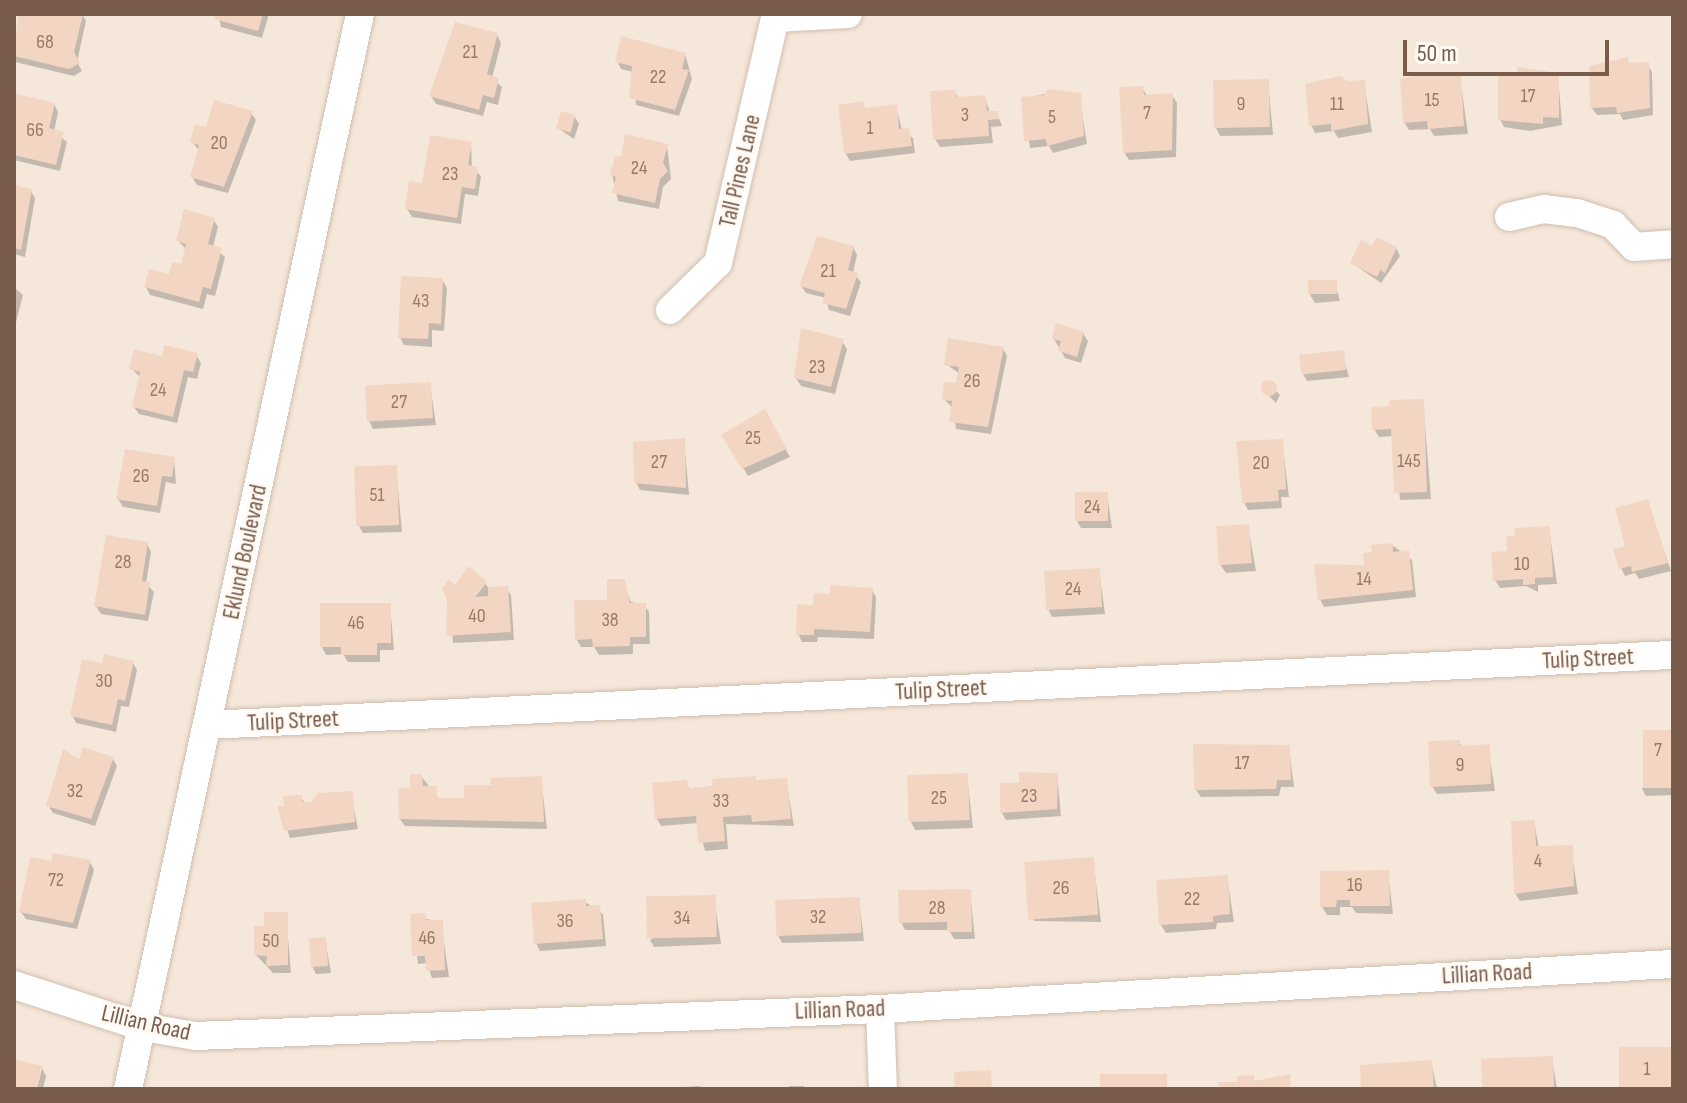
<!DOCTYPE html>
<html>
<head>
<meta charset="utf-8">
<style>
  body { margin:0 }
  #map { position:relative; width:1687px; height:1103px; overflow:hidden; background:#fdf6ec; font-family:"Sofia Sans Condensed",sans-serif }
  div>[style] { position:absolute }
  .residential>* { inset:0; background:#f5e8da; transform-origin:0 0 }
  .shadow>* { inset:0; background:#0003; transform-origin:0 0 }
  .building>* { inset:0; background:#f3d5c3; transform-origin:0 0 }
  .round { border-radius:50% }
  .roads { filter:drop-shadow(0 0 2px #d1beb0) drop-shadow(0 0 2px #d1beb0) }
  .minor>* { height:28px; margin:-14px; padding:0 14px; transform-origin:14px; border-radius:14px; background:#fff }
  span { translate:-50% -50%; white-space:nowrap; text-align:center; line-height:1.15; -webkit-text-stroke:6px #fffaf3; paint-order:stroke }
  .number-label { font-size:20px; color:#987a6a }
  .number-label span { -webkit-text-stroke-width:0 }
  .street-label { font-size:24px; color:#7a5c4d }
  .frame { position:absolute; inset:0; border:16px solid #7a5c4d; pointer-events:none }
  .scale { position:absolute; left:1403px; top:40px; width:206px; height:36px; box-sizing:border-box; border:4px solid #7a5c4d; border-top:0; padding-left:10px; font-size:24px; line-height:28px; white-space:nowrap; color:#7a5c4d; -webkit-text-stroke:6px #fffaf3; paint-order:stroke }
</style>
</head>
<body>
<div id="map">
  <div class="residential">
    <i style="left:14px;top:14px;width:1659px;height:1075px"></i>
  </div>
  <div class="shadow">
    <i style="clip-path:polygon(20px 14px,82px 14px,86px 21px,77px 62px,82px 71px,74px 76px,15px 62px)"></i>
    <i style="clip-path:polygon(218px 14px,269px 14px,262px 38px,221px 27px)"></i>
    <i style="clip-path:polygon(497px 35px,501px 43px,492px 78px,502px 87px,498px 105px,487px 102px,483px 116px,436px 104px,431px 96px)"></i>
    <i style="clip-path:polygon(685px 54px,692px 79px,679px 116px,636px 105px,633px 72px,621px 69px,617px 61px)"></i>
    <i style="clip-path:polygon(1627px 60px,1630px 65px,1647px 64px,1652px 72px,1653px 115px,1623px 120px,1620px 114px,1597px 115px,1592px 108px)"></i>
    <i style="clip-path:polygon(1558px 75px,1562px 125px,1530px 131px,1504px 127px,1500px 119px)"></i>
    <i style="clip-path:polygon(1460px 77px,1468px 134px,1434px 136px,1430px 129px,1409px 130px,1404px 122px)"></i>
    <i style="clip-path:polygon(1268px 81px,1273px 135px,1220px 136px,1216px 128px)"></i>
    <i style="clip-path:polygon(1364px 82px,1372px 132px,1338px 138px,1334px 131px,1315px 133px,1311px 125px)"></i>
    <i style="clip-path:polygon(1142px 88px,1148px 97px,1172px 95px,1177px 103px,1176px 157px,1129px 160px,1124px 152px)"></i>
    <i style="clip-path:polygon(1056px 91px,1079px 95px,1087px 144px,1053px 153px,1049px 146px,1030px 148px,1023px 99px)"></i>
    <i style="clip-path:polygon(955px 92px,959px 99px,985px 97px,990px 113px,997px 113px,1002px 126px,991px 127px,993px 143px,940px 147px,935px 139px)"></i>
    <i style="clip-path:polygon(14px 95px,54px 104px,58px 112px,54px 132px,67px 142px,60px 171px,14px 160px)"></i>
    <i style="clip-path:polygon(863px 104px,866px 110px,896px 106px,902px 130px,913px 138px,915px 153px,850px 161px,846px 154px)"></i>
    <i style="clip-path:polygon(251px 113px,256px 120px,228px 193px,197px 185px,192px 177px,199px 150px,192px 142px,207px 130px)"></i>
    <i style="clip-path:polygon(574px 116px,579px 124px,574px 139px,558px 128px)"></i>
    <i style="clip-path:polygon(471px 144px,472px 168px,481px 176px,478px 196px,465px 194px,461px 224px,412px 217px,407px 209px,424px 185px)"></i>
    <i style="clip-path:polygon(667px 146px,671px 179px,663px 187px,659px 209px,618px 201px,612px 174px,622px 159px)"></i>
    <i style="clip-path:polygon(14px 187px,30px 190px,35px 198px,25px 257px,14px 254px)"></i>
    <i style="clip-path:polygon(213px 219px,218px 227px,213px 247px,225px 257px,215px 296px,207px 294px,203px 309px,150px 295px,146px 287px,183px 267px,187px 250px,178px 241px)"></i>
    <i style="clip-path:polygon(853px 247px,857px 255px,853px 273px,861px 282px,850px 316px,829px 310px,826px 298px,806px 293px,801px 286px)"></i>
    <i style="clip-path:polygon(1373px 248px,1396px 248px,1400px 256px,1381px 283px,1352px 263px)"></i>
    <i style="clip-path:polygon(442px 280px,447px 288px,444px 331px,432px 330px,432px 347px,404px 345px,400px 337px)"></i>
    <i style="clip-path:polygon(1335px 282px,1340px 301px,1315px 303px,1310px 295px)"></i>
    <i style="clip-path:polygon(14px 287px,23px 295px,14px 330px)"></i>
    <i style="clip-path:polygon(1083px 333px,1088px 341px,1081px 363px,1065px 358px,1054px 339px)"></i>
    <i style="clip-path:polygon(842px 341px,847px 349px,835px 394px,801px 386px,796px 378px)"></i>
    <i style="clip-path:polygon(1003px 349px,1007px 356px,991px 434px,956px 429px,953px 408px,944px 399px,958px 386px,960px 374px,946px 364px)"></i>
    <i style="clip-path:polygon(1342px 352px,1349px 377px,1307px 381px,1303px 374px)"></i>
    <i style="clip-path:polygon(196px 355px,201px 363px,197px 379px,188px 377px,177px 423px,139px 414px,134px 407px,141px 378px,132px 369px)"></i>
    <i style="clip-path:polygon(1268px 383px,1280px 395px,1276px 403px,1263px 390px)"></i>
    <i style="clip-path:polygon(430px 384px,436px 425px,373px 429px,369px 421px)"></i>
    <i style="clip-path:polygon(1423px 401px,1431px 499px,1400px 500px,1394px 436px,1379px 437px,1374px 429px)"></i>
    <i style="clip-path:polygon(764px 411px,790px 457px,748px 476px,724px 436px)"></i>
    <i style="clip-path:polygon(684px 440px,689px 495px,640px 490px,636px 482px)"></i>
    <i style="clip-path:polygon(1282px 441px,1289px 497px,1281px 497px,1282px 508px,1248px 510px,1244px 502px)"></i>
    <i style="clip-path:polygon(174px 459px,176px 484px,166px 482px,160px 513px,123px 507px,118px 499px)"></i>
    <i style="clip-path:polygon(396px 467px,402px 532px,363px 533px,359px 526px)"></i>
    <i style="clip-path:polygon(1107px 494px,1112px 528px,1081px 528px,1077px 521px)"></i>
    <i style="clip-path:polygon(1647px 501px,1671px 571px,1639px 579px,1635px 573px,1625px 576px,1621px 568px)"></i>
    <i style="clip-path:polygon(1248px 526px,1256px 571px,1226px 573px,1221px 566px)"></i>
    <i style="clip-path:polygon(1549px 528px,1557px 584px,1538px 585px,1538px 592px,1526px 586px,1500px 588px,1495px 580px,1510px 553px)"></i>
    <i style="clip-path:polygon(147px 544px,151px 552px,146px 583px,154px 592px,148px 621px,101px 614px,96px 606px)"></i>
    <i style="clip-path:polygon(1392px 545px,1412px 560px,1416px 597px,1324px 607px,1320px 599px)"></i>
    <i style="clip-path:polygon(1099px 570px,1105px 614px,1052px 617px,1048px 609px)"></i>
    <i style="clip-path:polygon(623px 581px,631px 602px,644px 605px,649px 612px,650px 644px,633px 644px,633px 654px,599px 655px,594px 647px,581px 647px,577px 640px)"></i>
    <i style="clip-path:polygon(485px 583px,489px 589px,506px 588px,511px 595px,514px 640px,453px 643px,449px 600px,456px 588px)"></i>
    <i style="clip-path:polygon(872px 590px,876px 597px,874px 639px,818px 637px,817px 642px,802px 642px,798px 634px,815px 607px)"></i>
    <i style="clip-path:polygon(390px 605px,394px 650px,380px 650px,380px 662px,348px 662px,343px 654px,326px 655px,322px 647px)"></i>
    <i style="clip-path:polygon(133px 663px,137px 670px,129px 707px,121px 706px,116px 732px,76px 723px,72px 715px,104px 665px)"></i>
    <i style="clip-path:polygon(1673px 734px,1673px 795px,1646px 796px,1642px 789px)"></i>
    <i style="clip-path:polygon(1459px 742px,1463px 748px,1488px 746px,1495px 791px,1437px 794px,1432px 786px)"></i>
    <i style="clip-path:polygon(1289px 747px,1294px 787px,1281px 787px,1279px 796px,1201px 797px,1196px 790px)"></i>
    <i style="clip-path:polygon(113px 759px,117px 766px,95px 826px,53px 813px,48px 805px,81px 762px)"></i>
    <i style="clip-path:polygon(1057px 774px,1061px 816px,1006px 820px,1002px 813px,1021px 785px)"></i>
    <i style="clip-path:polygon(967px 775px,973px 828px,915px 830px,911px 822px)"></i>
    <i style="clip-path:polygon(421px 776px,440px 800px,466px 800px,493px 787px,541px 778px,547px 829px,405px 826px,400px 819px)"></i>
    <i style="clip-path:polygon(755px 778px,757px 782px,786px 780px,794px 826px,726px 824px,728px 849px,705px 851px,698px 823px,661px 826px,657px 819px,686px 782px,690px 790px)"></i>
    <i style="clip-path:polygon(351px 793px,358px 829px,290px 838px,280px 808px,301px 797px,305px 804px)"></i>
    <i style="clip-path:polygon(1534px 822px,1539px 848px,1571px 847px,1578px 894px,1520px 901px,1515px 893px)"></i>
    <i style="clip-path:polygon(1093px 860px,1101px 922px,1034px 921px,1030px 914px)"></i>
    <i style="clip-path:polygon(90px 862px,94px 870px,77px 929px,26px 919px,21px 912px,52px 863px)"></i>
    <i style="clip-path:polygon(1388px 872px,1393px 914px,1356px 913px,1352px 907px,1340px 907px,1340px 915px,1327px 915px,1322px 907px)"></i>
    <i style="clip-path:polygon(1227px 877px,1234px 922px,1217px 923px,1216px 929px,1166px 933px,1161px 925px)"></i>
    <i style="clip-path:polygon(970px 891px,975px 939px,954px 939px,949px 930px,905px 930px,901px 922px)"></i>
    <i style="clip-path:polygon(714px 897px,721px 944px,654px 947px,650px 940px)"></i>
    <i style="clip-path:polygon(859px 899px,864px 941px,782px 943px,778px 935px)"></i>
    <i style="clip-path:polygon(585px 902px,603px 914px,606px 946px,540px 951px,536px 943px)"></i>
    <i style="clip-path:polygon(286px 914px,291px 973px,273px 973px,256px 955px,266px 928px)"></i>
    <i style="clip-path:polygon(412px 916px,441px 922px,449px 977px,432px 978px,427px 963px,418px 964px)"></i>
    <i style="clip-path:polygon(325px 939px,331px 973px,316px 974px,312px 966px)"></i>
    <i style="clip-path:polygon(1552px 1058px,1557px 1089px,1484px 1089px)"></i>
    <i style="clip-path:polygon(14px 1061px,42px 1068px,46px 1076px,43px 1089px,14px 1089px)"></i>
    <i style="clip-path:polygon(1431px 1062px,1437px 1089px,1363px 1089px)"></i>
    <i style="clip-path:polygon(700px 1086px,702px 1089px,672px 1088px)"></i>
    <i style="left:789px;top:1086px;width:15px;height:3px"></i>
    <i style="clip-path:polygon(763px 1087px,764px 1089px,736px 1089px,736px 1088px)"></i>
  </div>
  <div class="building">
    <i style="clip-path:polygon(18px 14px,83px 14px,74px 52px,80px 63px,69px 69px,14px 56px)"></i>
    <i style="clip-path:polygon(216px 14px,263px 14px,258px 31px,214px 19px)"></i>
    <i style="clip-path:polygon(455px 22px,498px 33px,487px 74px,499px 78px,494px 98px,483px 95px,479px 110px,429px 96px)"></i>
    <i style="clip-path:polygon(621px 36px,686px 53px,682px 69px,689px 70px,675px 110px,629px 98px,632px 66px,615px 62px)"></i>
    <i style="clip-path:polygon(1628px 57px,1628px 63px,1649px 62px,1650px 108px,1617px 113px,1616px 107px,1590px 108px,1589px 66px)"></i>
    <i style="clip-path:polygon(1517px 67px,1559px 73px,1559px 118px,1543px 117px,1543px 124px,1498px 120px,1498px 75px,1517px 75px)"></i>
    <i style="clip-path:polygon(1426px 73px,1461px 75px,1464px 126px,1428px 129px,1427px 121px,1403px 123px,1400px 79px)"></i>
    <i style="clip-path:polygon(1340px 76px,1348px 81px,1365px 80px,1368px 124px,1331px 131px,1331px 124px,1309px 126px,1305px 84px)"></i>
    <i style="left:1269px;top:79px;width:48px;height:56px;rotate:89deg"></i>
    <i style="clip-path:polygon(1143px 86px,1144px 95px,1173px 93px,1172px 150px,1123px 153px,1119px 87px)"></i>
    <i style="clip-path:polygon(1048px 89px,1081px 93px,1084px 136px,1047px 146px,1046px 139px,1024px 141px,1021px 97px,1044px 95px)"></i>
    <i style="clip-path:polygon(956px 90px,956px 97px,986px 95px,987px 111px,998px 111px,999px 119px,988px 120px,989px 136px,933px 140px,930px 91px)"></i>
    <i style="clip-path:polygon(14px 93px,55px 103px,49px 128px,64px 132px,56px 165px,14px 155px)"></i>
    <i style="clip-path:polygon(214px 100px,253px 111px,224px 187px,190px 177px,199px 145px,190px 142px,195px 124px,206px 127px)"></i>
    <i style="clip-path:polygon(864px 101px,865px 108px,897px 104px,899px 129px,909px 128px,912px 146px,844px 154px,838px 105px)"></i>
    <i style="left:561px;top:111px;width:15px;height:18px;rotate:16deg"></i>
    <i style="clip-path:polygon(625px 134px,668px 144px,663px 163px,668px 171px,660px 179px,655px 203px,612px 193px,616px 177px,610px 175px,615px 156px,621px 157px)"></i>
    <i style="clip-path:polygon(430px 135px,472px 142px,468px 165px,478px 167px,475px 189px,462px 187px,457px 218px,405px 209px,409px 181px,422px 183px)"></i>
    <i style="clip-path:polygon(14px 185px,32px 189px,21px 250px,14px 248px)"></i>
    <i style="clip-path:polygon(184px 209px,215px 218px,208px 244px,222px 248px,211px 289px,203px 287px,199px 302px,144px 287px,149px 269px,169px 274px,172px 262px,181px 264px,186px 244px,176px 241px)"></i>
    <i style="clip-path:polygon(817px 236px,854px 246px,848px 270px,858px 273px,846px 309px,822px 303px,825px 293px,799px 286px)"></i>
    <i style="clip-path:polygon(1376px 237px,1397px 247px,1385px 273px,1380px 270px,1377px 277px,1350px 263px,1361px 240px,1372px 246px)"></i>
    <i style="clip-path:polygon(401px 276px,443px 278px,441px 324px,429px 323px,428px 339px,398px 338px)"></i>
    <i style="left:1337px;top:280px;width:14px;height:29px;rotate:90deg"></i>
    <i style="clip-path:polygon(1056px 323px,1084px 332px,1077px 357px,1058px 351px,1061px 341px,1052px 339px)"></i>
    <i style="clip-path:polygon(801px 328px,844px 339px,831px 387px,794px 378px)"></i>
    <i style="clip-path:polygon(948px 338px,1004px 347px,988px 427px,949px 422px,952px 401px,942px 400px,944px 382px,956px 383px,959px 367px,944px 365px)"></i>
    <i style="clip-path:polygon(164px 345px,198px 353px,193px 372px,184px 370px,173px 417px,132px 407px,140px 372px,129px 369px,134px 349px,162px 356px)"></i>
    <i style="left:1344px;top:350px;width:20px;height:45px;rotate:84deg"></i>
    <i class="round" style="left:1261px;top:380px;width:16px;height:16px"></i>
    <i style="left:431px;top:382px;width:36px;height:66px;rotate:87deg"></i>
    <i style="clip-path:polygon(1424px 399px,1427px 492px,1394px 493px,1391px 429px,1372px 430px,1371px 407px,1390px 406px,1389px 400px)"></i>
    <i style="clip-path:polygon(765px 409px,787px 449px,742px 469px,721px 435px)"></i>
    <i style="clip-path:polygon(685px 438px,686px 488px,634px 483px,633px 442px)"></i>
    <i style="clip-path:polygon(1283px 439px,1286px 489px,1278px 490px,1279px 501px,1242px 503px,1236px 441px)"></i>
    <i style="clip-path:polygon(125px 449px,175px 457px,172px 477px,162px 476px,157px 506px,116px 499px)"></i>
    <i style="left:397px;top:465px;width:60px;height:43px;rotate:88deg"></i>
    <i style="left:1075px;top:492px;width:33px;height:29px"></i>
    <i style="clip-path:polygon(1648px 499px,1668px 563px,1632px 572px,1631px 566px,1619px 569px,1613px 549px,1625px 546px,1615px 508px)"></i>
    <i style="left:1249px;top:524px;width:39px;height:33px;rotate:86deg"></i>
    <i style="clip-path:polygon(1550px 526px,1553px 577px,1535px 578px,1535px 584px,1523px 585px,1523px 579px,1493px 581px,1491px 552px,1507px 551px,1506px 536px,1515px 536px,1514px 528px)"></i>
    <i style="clip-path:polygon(106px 535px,148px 542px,142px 581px,150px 582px,145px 615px,94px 606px)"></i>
    <i style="clip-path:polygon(1393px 543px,1393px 552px,1409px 550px,1413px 590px,1318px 600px,1314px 564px,1364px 565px,1363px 553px,1372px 552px,1371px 545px)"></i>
    <i style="clip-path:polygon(469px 566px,487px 582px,475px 597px,488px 596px,488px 587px,508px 586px,511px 632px,446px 636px,447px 600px,442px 589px,449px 579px,455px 585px)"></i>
    <i style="left:1100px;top:568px;width:39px;height:56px;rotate:87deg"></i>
    <i style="clip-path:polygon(607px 579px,625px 579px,630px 603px,646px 603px,646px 637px,630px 637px,630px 646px,593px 647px,592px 639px,575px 640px,574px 600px,607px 600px)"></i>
    <i style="clip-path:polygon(830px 585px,873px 588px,870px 632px,814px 629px,814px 635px,796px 635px,797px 604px,813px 605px,814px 593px,830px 594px)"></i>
    <i style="clip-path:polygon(320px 603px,391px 603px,391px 643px,377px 643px,377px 655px,341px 655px,341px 647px,320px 647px)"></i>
    <i style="clip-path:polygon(104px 654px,134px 661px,125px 701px,118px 699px,112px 725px,70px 716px,82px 659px,102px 663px)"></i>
    <i style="left:1673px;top:730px;width:58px;height:30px;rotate:90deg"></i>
    <i style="clip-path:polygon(1460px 740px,1460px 746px,1490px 744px,1491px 784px,1430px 787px,1428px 741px)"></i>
    <i style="clip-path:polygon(1193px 744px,1290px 745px,1291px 780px,1277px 780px,1276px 789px,1194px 790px)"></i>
    <i style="clip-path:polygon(83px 747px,114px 757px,91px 819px,46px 806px,63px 749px,79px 759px)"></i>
    <i style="clip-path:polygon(1019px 772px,1058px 773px,1057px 809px,1000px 813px,1000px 783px,1019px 783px)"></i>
    <i style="left:968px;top:773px;width:47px;height:61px;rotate:88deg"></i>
    <i style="clip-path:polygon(410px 774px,422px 774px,423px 786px,437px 786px,437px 798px,464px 798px,464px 785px,491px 785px,490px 778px,542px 776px,544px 822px,399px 819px,398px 788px,410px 788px)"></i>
    <i style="clip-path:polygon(756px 776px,756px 780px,787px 778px,791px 819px,752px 822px,751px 815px,723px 817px,725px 841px,698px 843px,696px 816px,655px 819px,652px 783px,687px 780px,688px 788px,713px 786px,712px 779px)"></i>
    <i style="clip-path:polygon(353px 791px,355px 822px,284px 831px,277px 806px,284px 806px,283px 796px,302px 795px,302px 802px,311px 802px,318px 793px)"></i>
    <i style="clip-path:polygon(1535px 820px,1536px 846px,1573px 845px,1574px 886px,1514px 894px,1511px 821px)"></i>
    <i style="clip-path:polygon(53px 853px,91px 860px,73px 923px,19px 912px,30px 857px,51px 861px)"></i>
    <i style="left:1094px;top:857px;width:58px;height:70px;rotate:86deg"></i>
    <i style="clip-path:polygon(1389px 870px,1390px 906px,1350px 906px,1350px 900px,1337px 900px,1336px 907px,1320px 907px,1320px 871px)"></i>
    <i style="clip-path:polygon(1228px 875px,1230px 914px,1213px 916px,1213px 922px,1159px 925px,1156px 880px)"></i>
    <i style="clip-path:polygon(971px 889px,972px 932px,947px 932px,947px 922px,899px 923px,898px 890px)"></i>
    <i style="left:716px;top:895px;width:42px;height:70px;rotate:89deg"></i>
    <i style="left:860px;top:897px;width:36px;height:85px;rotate:88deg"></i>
    <i style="clip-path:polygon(586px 899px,586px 906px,600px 905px,603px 939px,534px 944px,531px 903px)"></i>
    <i style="clip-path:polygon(264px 912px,288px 912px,288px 965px,266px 966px,267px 956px,254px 955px,254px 926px,264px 926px)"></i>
    <i style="clip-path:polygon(425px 913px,426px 920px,443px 920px,445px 970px,426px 971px,425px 956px,412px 956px,410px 914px)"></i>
    <i style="left:326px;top:937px;width:29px;height:17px;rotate:86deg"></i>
    <i style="left:1673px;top:1047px;width:42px;height:54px;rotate:90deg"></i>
    <i style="left:1553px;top:1056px;width:33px;height:72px;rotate:88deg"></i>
    <i style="clip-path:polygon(14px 1059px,43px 1066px,37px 1089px,14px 1089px)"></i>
    <i style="clip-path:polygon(1432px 1060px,1434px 1089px,1361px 1089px,1360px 1065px)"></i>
    <i style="left:991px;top:1070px;width:19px;height:37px;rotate:87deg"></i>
    <i style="left:1167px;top:1074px;width:15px;height:67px;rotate:90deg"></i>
    <i style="clip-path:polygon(1290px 1074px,1291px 1089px,1219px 1089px,1218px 1082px,1237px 1082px,1237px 1076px,1254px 1075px,1254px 1081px)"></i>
  </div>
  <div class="roads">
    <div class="minor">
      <i style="left:776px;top:18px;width:72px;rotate:-3.2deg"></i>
      <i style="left:1509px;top:217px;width:36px;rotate:-13deg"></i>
      <i style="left:1544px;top:209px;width:33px;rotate:7deg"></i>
      <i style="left:1577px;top:213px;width:38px;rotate:18deg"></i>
      <i style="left:1613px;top:225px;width:30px;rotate:46deg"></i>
      <i style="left:1634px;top:247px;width:39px;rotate:-4deg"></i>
      <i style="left:670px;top:310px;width:67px;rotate:-44.4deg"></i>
      <i style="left:718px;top:263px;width:256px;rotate:-76.9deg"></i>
      <i style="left:208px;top:725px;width:1467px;rotate:-2.74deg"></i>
      <i style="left:14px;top:985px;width:136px;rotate:18deg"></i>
      <i style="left:143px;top:1027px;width:53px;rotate:9.8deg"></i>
      <i style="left:195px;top:1036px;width:686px;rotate:-2.26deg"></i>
      <i style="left:880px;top:1009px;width:794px;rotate:-3.25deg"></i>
      <i style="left:880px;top:1009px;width:80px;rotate:87.9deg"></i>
      <i style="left:128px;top:1089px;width:1100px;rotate:-77.82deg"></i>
    </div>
  </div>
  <div class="number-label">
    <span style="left:45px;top:42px">68</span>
    <span style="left:470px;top:52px">21</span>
    <span style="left:658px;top:77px">22</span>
    <span style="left:1528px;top:96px">17</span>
    <span style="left:1432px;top:100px">15</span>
    <span style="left:1241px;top:104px">9</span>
    <span style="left:1337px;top:104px">11</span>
    <span style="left:1147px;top:113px">7</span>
    <span style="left:965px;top:115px">3</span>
    <span style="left:1052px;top:117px">5</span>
    <span style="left:870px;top:128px">1</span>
    <span style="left:35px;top:130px">66</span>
    <span style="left:219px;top:143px">20</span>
    <span style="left:639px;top:168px">24</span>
    <span style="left:450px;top:174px">23</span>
    <span style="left:828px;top:271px">21</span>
    <span style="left:421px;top:301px">43</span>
    <span style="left:817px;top:367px">23</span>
    <span style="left:972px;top:381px">26</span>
    <span style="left:158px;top:390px">24</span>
    <span style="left:399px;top:402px">27</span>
    <span style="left:753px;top:438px">25</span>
    <span style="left:1409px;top:461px">145</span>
    <span style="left:659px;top:462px">27</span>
    <span style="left:1261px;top:463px">20</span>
    <span style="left:141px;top:476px">26</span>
    <span style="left:377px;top:495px">51</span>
    <span style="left:1092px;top:507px">24</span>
    <span style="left:123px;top:562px">28</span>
    <span style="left:1522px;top:564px">10</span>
    <span style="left:1364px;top:579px">14</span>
    <span style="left:1073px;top:589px">24</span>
    <span style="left:477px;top:616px">40</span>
    <span style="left:610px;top:620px">38</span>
    <span style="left:356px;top:623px">46</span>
    <span style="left:104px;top:681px">30</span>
    <span style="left:1658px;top:750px">7</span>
    <span style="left:1242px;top:763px">17</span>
    <span style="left:1460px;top:765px">9</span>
    <span style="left:75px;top:791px">32</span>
    <span style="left:1029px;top:796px">23</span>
    <span style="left:939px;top:798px">25</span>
    <span style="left:721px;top:801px">33</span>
    <span style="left:1538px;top:861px">4</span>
    <span style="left:56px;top:880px">72</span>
    <span style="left:1355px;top:885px">16</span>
    <span style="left:1061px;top:888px">26</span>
    <span style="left:1192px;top:899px">22</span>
    <span style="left:937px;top:908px">28</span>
    <span style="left:818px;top:917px">32</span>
    <span style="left:682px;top:918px">34</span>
    <span style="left:565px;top:921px">36</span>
    <span style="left:427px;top:938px">46</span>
    <span style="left:271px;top:941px">50</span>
    <span style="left:1647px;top:1069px">1</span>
  </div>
  <div class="street-label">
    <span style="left:740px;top:171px;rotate:-77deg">Tall Pines Lane</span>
    <span style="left:245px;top:552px;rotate:-78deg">Eklund Boulevard</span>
    <span style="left:1588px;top:659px;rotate:-3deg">Tulip Street</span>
    <span style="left:941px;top:690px;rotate:-3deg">Tulip Street</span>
    <span style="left:293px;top:721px;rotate:-3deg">Tulip Street</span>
    <span style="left:1487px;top:974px;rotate:-3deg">Lillian Road</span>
    <span style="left:840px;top:1010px;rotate:-2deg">Lillian Road</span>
    <span style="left:146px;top:1023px;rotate:13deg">Lillian Road</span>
  </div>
  <div class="frame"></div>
  <div class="scale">50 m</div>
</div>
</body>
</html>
